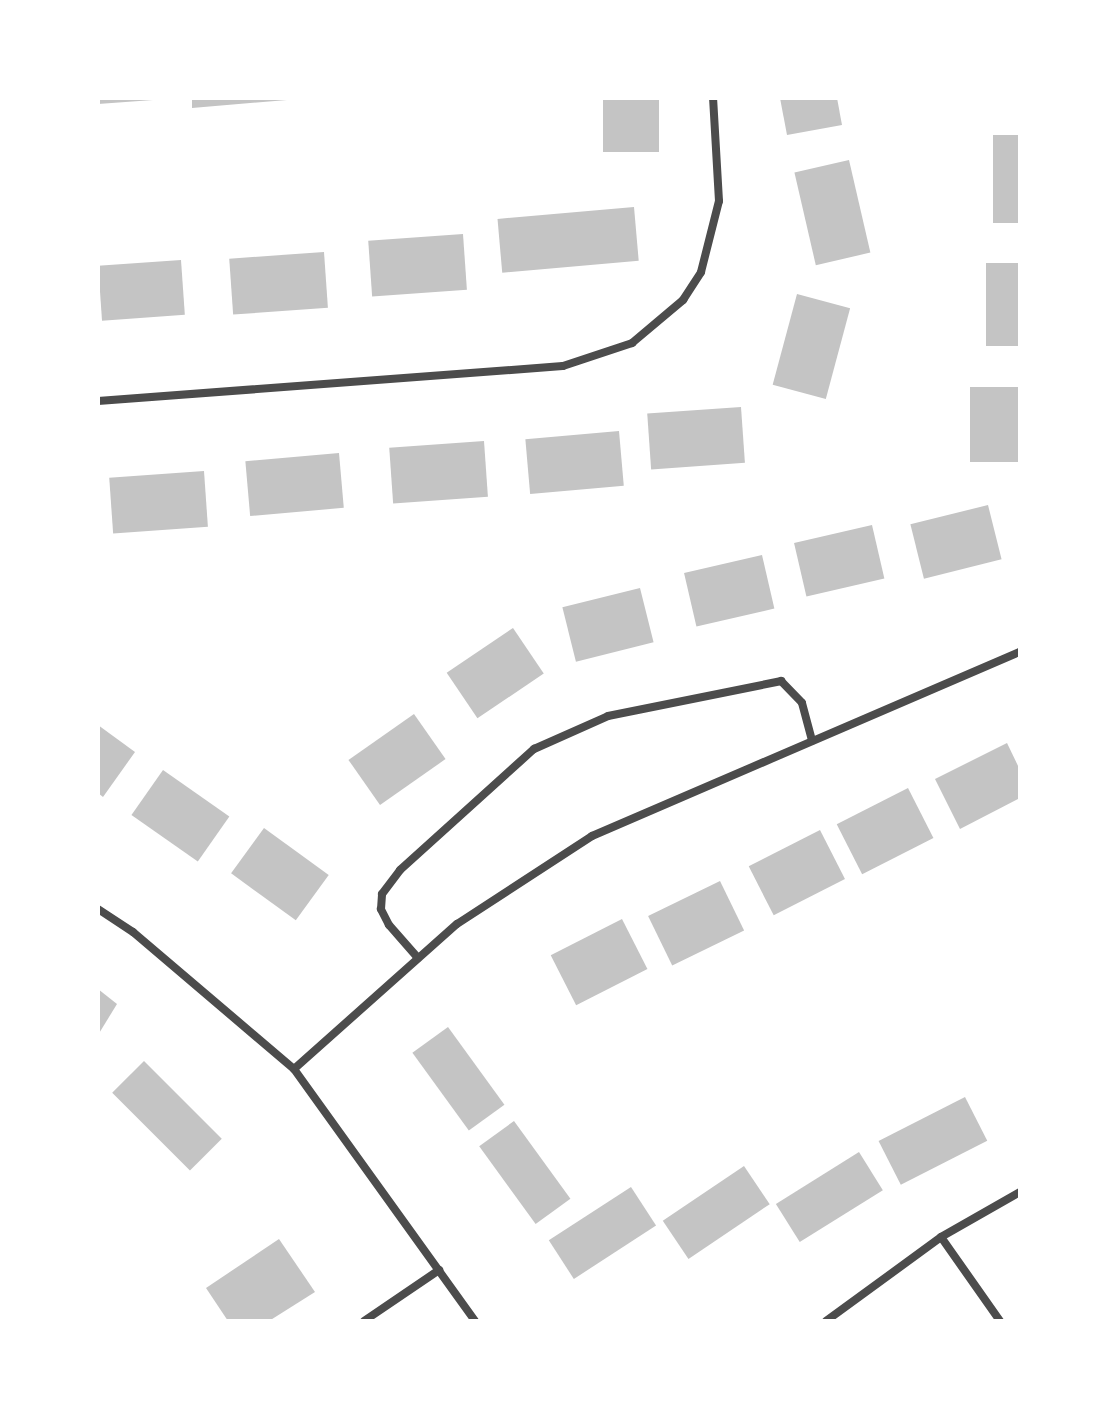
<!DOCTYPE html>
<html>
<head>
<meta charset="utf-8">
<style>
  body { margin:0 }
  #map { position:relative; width:1118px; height:1419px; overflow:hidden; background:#fff; font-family:Mulish,sans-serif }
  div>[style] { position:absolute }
  .building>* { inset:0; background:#c4c4c4; transform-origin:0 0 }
  .minor>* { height:8px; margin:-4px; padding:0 4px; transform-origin:4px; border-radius:4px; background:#4c4c4c }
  span { translate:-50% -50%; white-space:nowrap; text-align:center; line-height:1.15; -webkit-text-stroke:8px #fff; paint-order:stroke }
  .frame { position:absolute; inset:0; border:100px solid #fff; pointer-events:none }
</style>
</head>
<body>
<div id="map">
  <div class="building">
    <i style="clip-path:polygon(98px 98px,153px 98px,153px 100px,98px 104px)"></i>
    <i style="clip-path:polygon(192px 98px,287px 98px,287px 100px,192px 108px)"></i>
    <i style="left:603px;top:98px;width:56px;height:54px"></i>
    <i style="clip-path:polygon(780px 98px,837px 98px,842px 125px,787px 135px)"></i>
    <i style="left:1020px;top:135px;width:88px;height:27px;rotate:90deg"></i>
    <i style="left:849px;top:160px;width:95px;height:56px;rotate:77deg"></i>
    <i style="left:634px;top:207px;width:54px;height:137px;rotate:85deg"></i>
    <i style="left:463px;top:234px;width:56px;height:95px;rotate:86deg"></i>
    <i style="left:324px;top:252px;width:56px;height:95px;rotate:86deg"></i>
    <i style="left:181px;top:260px;width:55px;height:83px;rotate:86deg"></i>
    <i style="left:1020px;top:263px;width:83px;height:34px;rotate:90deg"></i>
    <i style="left:797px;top:294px;width:55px;height:94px;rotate:15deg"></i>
    <i style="left:1020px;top:387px;width:75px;height:50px;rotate:90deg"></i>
    <i style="left:741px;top:407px;width:56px;height:94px;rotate:86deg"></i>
    <i style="left:619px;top:431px;width:55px;height:94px;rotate:85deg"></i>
    <i style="left:484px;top:441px;width:56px;height:95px;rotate:86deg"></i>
    <i style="left:339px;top:453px;width:55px;height:94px;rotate:85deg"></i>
    <i style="left:204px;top:471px;width:56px;height:95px;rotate:86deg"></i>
    <i style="left:988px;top:505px;width:56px;height:80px;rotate:76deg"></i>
    <i style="left:872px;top:525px;width:55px;height:80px;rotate:77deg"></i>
    <i style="left:762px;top:555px;width:55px;height:80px;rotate:77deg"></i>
    <i style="left:640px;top:588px;width:56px;height:80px;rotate:76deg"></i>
    <i style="left:513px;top:628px;width:55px;height:80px;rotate:56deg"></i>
    <i style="left:414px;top:714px;width:55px;height:80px;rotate:55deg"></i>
    <i style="clip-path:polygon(98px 725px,135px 752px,103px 797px,98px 793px)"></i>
    <i style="clip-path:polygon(1007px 743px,1020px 770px,1020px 798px,960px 829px,935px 779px)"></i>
    <i style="left:163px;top:770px;width:81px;height:55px;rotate:35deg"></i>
    <i style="left:908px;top:788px;width:56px;height:80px;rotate:63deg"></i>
    <i style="left:264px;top:828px;width:80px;height:56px;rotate:36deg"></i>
    <i style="left:820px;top:830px;width:55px;height:80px;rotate:63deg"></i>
    <i style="left:720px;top:881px;width:55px;height:80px;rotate:64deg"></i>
    <i style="left:622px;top:919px;width:56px;height:80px;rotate:63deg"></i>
    <i style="clip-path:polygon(98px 989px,117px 1004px,98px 1035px)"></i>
    <i style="left:448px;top:1027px;width:96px;height:44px;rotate:54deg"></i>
    <i style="left:144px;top:1061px;width:110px;height:45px;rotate:45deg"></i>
    <i style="left:965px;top:1097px;width:49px;height:97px;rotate:63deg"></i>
    <i style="left:514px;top:1121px;width:96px;height:43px;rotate:54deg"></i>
    <i style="left:859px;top:1152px;width:45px;height:98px;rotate:58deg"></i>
    <i style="left:744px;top:1166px;width:46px;height:98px;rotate:56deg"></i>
    <i style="left:631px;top:1187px;width:46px;height:98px;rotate:57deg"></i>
    <i style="clip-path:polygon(279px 1239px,315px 1292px,269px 1321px,228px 1321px,206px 1288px)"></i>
  </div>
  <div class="minor">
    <i style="left:98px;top:401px;width:466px;rotate:-4.3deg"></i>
    <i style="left:563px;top:366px;width:73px;rotate:-18.4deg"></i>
    <i style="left:632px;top:343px;width:67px;rotate:-40.1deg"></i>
    <i style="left:683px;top:300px;width:33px;rotate:-57deg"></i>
    <i style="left:701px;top:272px;width:73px;rotate:-75.8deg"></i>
    <i style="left:719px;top:201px;width:103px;rotate:-93.3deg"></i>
    <i style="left:98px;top:909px;width:42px;rotate:33.3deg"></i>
    <i style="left:133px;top:932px;width:211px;rotate:40.4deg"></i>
    <i style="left:294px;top:1069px;width:310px;rotate:54.3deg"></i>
    <i style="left:418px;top:958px;width:44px;rotate:-131.3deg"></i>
    <i style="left:389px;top:925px;width:18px;rotate:-117deg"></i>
    <i style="left:381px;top:909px;width:15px;rotate:-86deg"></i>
    <i style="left:382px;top:894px;width:30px;rotate:-53deg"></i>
    <i style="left:400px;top:870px;width:181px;rotate:-42.1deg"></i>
    <i style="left:534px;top:749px;width:81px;rotate:-24deg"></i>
    <i style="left:608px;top:716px;width:177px;rotate:-11.4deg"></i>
    <i style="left:781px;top:681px;width:30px;rotate:46deg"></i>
    <i style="left:802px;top:703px;width:39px;rotate:75deg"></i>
    <i style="left:294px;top:1069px;width:218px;rotate:-41.7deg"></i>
    <i style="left:457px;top:924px;width:161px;rotate:-33.1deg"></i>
    <i style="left:592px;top:836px;width:466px;rotate:-23.3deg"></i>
    <i style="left:941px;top:1237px;width:103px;rotate:54.9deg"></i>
    <i style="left:364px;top:1321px;width:91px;rotate:-34.2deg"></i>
    <i style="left:826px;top:1321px;width:142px;rotate:-36.1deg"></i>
    <i style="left:941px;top:1237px;width:91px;rotate:-29.7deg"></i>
  </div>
  <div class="frame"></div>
</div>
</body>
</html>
